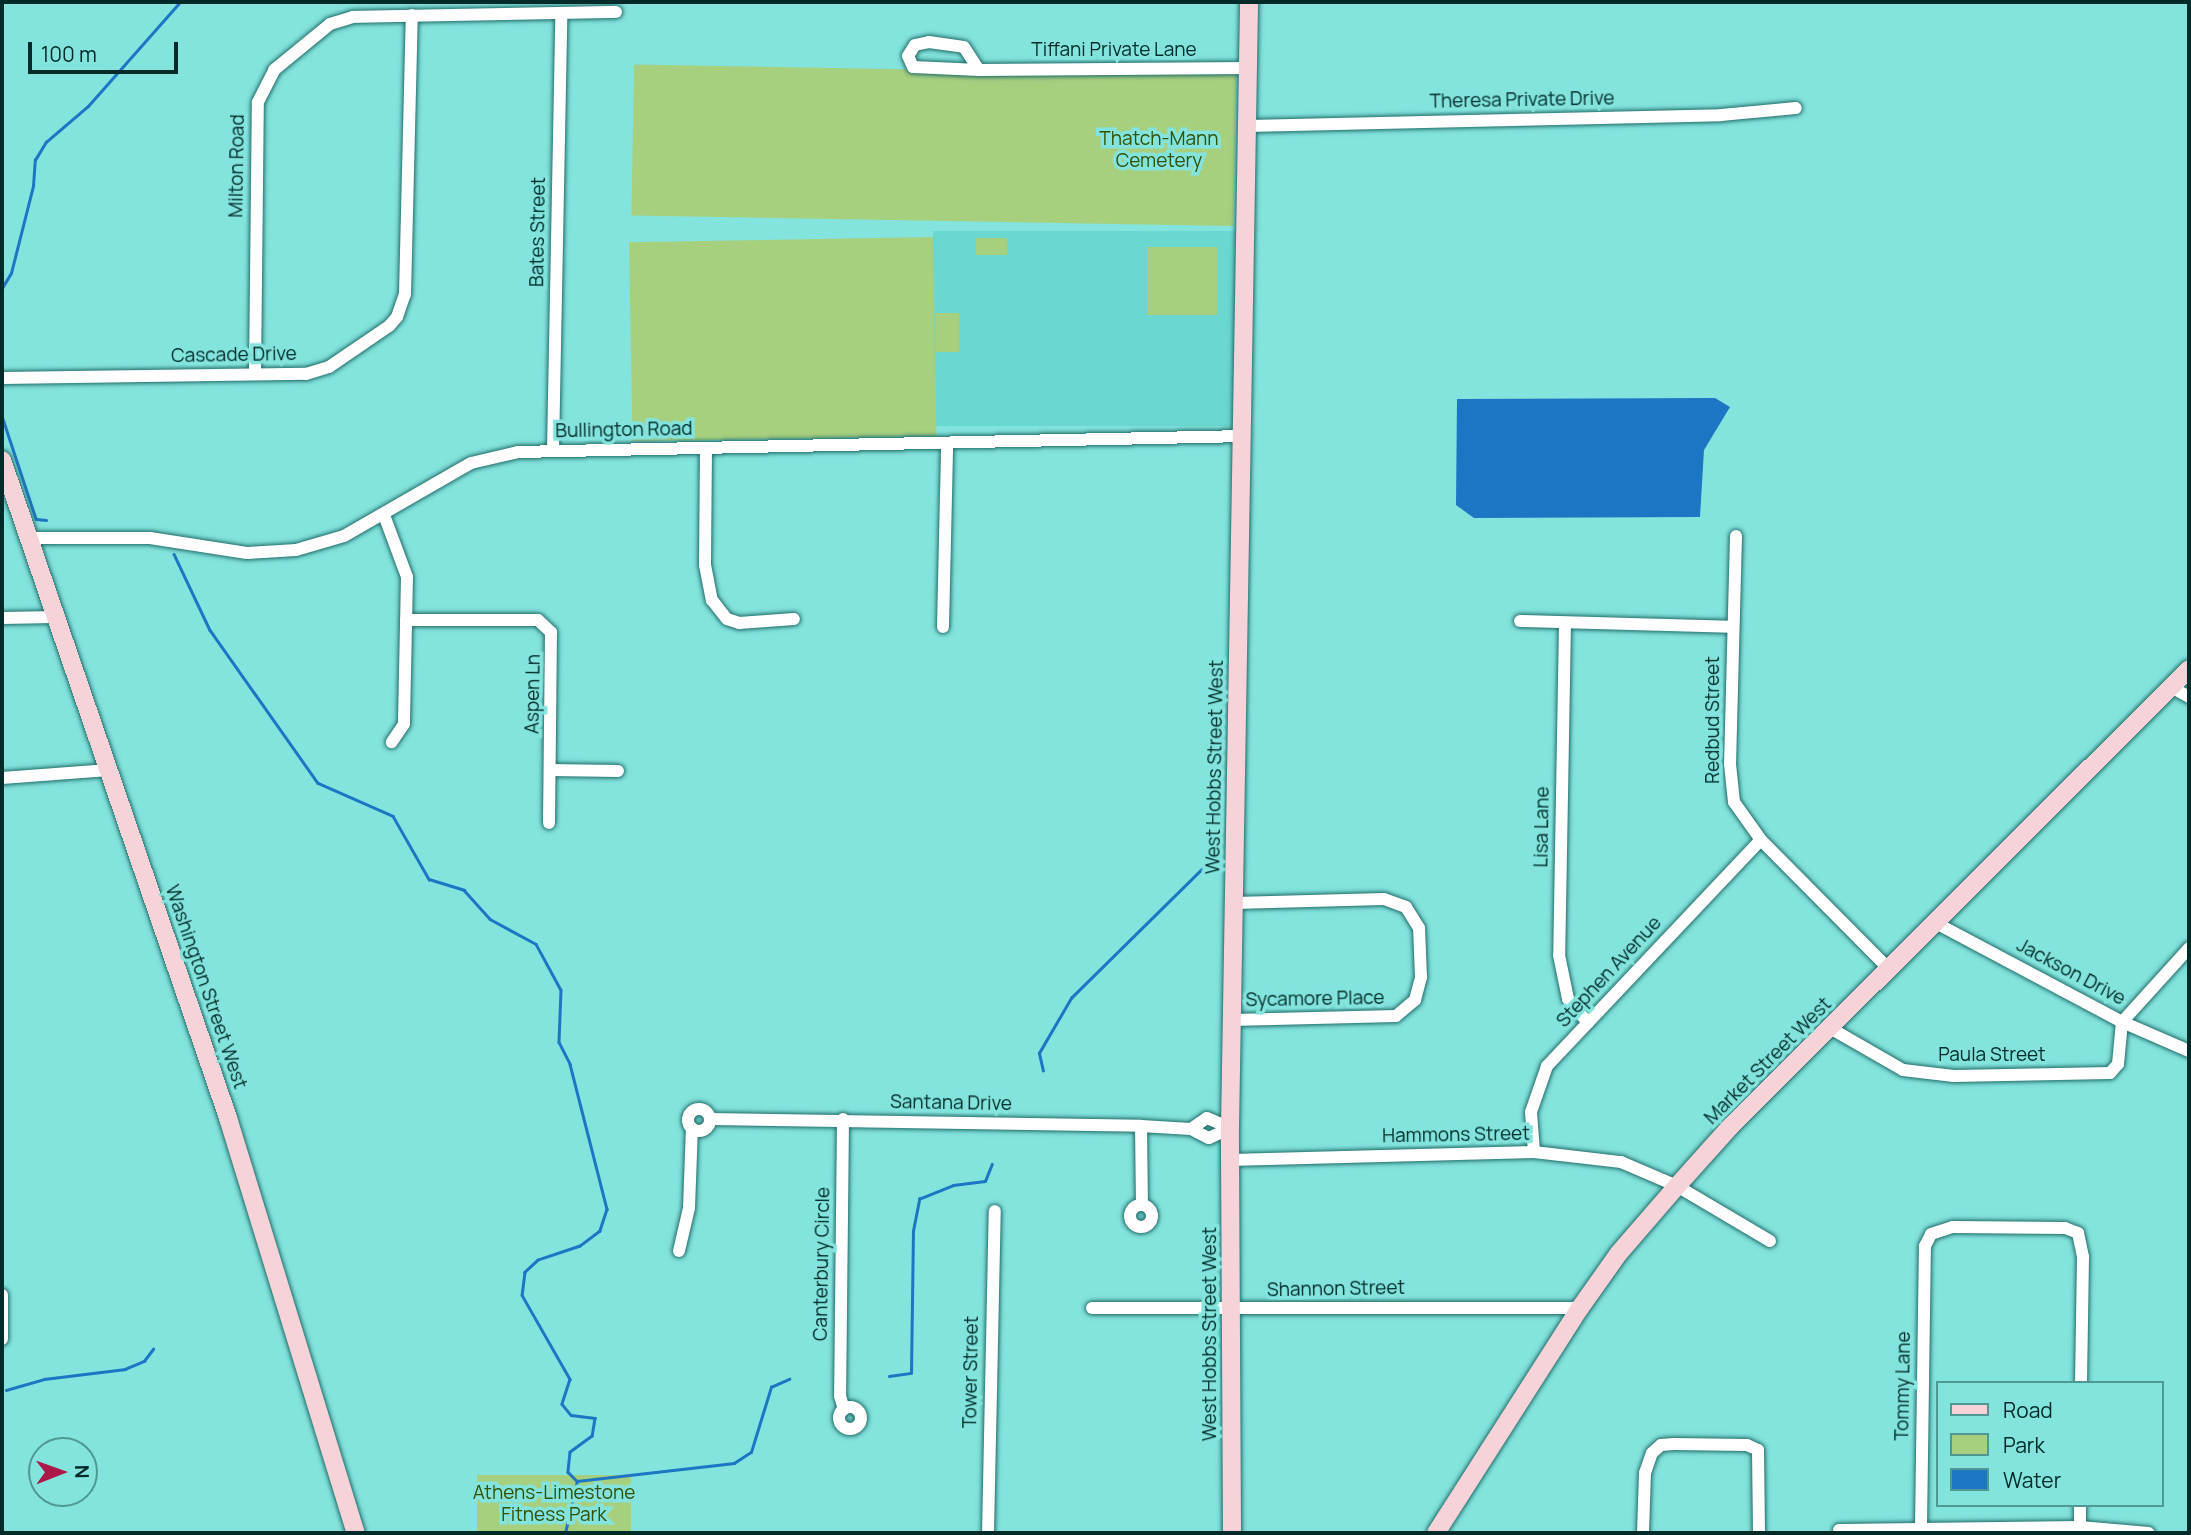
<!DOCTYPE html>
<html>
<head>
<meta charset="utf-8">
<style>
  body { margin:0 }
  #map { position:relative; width:2191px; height:1535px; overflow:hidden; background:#83e3dd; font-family:Manrope,sans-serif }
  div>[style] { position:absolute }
  .built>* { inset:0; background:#6bd7d1; transform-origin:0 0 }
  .green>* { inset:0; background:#a7d07e; transform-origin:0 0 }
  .water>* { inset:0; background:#1d76c3 }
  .stream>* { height:2.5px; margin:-1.25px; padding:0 1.25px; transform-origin:1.25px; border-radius:1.25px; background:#1d76c3 }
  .roads { filter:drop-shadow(0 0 2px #216d6a) drop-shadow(0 0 2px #216d6a) }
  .street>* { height:12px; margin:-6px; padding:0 6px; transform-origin:6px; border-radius:6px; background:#fff }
  .street>.ring { margin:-6px; padding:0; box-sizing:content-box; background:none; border:12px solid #fff; border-radius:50% }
  .secondary>* { height:18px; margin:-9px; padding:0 9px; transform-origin:9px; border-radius:9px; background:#f5d3d9 }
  span { translate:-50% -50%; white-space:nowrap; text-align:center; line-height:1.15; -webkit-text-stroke:7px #83e3dd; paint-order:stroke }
  .street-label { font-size:19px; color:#002b29 }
  .park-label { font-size:19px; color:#325103 }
  .frame { position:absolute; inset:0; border:4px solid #002b29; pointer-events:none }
  .legend { position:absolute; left:1936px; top:1381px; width:228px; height:126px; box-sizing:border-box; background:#83e3dd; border:2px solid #4f9995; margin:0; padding:9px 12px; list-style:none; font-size:21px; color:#002b29 }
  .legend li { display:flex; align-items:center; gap:14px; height:35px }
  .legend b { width:35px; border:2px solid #4f9995 }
  .north { position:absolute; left:28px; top:1437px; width:70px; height:70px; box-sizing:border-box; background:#83e3dd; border:2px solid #4f9995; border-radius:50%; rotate:89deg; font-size:19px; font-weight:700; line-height:28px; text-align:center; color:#002b29 }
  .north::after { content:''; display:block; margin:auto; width:24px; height:32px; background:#ac1847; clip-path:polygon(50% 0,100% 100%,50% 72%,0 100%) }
  .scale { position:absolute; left:28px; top:42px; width:150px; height:32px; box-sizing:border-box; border:4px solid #002b29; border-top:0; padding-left:9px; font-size:21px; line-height:24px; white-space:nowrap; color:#002b29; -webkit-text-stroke:5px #83e3dd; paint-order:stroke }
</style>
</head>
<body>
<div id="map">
  <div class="built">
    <i style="left:1235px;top:231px;width:195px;height:302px;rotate:90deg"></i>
  </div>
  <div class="green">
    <i style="left:1236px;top:75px;width:151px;height:602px;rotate:91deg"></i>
    <i style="left:933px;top:237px;width:199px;height:304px;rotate:89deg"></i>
    <i style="left:1007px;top:238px;width:17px;height:31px;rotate:90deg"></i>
    <i style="left:1147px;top:247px;width:70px;height:68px"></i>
    <i style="left:936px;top:313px;width:23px;height:39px"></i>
    <i style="left:631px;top:1475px;width:58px;height:154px;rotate:90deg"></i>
  </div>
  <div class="water">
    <i style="clip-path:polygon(1715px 398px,1730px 407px,1704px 450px,1700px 517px,1474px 518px,1456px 505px,1457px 399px)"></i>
  </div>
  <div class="stream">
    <i style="left:2px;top:288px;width:17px;rotate:-59deg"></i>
    <i style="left:11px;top:273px;width:90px;rotate:-75.8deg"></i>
    <i style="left:33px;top:186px;width:26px;rotate:-86deg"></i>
    <i style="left:35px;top:160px;width:21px;rotate:-59deg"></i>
    <i style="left:46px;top:142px;width:55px;rotate:-40.6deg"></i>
    <i style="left:88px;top:106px;width:139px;rotate:-48.5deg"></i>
    <i style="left:2px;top:416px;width:108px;rotate:71.7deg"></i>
    <i style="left:36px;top:519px;width:10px;rotate:6deg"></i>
    <i style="left:174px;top:554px;width:84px;rotate:64.7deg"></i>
    <i style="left:210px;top:630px;width:187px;rotate:54.8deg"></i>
    <i style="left:318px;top:783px;width:82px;rotate:23.7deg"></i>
    <i style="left:393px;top:816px;width:73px;rotate:60.3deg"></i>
    <i style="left:429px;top:879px;width:37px;rotate:17deg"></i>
    <i style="left:464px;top:890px;width:39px;rotate:48deg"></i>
    <i style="left:490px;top:919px;width:52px;rotate:28.5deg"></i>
    <i style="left:536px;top:944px;width:52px;rotate:61.5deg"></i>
    <i style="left:561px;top:990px;width:52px;rotate:92.2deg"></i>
    <i style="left:559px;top:1042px;width:25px;rotate:63deg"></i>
    <i style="left:570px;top:1064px;width:150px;rotate:75.7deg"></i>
    <i style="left:607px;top:1209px;width:23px;rotate:108deg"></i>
    <i style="left:600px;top:1231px;width:25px;rotate:143deg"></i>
    <i style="left:580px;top:1246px;width:44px;rotate:161.6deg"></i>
    <i style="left:538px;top:1260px;width:18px;rotate:137deg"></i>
    <i style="left:525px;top:1272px;width:23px;rotate:97deg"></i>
    <i style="left:522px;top:1295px;width:97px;rotate:60.3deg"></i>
    <i style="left:570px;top:1379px;width:26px;rotate:108deg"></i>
    <i style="left:562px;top:1404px;width:14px;rotate:51deg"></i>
    <i style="left:571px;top:1415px;width:24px;rotate:7deg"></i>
    <i style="left:595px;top:1418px;width:18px;rotate:99deg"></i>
    <i style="left:592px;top:1436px;width:27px;rotate:144deg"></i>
    <i style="left:570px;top:1452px;width:20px;rotate:96deg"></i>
    <i style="left:568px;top:1472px;width:13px;rotate:45deg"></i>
    <i style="left:577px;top:1481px;width:158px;rotate:-6.5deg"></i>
    <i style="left:734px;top:1463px;width:20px;rotate:-33deg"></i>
    <i style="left:751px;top:1452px;width:68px;rotate:-72.9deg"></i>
    <i style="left:771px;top:1387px;width:20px;rotate:-24deg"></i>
    <i style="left:1043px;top:1071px;width:18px;rotate:-103deg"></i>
    <i style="left:1039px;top:1053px;width:64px;rotate:-59.8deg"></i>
    <i style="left:1071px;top:998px;width:206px;rotate:-44.6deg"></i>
    <i style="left:889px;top:1376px;width:22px;rotate:-8deg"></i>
    <i style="left:911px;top:1373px;width:142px;rotate:-89.2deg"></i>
    <i style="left:913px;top:1231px;width:33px;rotate:-79deg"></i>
    <i style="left:919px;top:1199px;width:37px;rotate:-22deg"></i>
    <i style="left:953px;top:1185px;width:32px;rotate:-7deg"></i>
    <i style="left:985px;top:1181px;width:18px;rotate:-68deg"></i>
    <i style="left:6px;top:1390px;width:40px;rotate:-16deg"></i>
    <i style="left:44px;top:1379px;width:82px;rotate:-7deg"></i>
    <i style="left:125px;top:1369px;width:21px;rotate:-23deg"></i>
    <i style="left:144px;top:1361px;width:15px;rotate:-53deg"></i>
    <i style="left:565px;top:1533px;width:53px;rotate:-77deg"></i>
  </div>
  <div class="roads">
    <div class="street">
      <i style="left:929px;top:42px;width:35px;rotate:8deg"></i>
      <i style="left:964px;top:47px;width:27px;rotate:57deg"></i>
      <i style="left:979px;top:70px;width:66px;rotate:-177.4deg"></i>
      <i style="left:913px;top:67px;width:12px;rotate:-114deg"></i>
      <i style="left:908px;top:56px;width:13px;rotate:-58deg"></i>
      <i style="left:915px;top:45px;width:14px;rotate:-12deg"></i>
      <i style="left:979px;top:70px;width:269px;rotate:-0.4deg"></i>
      <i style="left:1248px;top:126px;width:473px;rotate:-1.3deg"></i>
      <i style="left:1721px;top:115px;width:75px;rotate:-5.3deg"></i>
      <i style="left:255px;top:374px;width:272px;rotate:-89.4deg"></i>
      <i style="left:258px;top:102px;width:36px;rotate:-63deg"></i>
      <i style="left:274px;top:70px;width:72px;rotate:-39.4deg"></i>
      <i style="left:330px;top:24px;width:24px;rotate:-17deg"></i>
      <i style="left:353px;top:17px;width:263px;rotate:-1.1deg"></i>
      <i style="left:2px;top:378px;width:304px;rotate:-0.8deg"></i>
      <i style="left:306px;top:374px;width:24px;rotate:-17deg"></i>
      <i style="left:329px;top:367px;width:73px;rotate:-34.3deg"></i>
      <i style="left:389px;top:326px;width:12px;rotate:-48deg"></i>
      <i style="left:397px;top:317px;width:24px;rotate:-71deg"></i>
      <i style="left:405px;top:294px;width:279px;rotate:-88.6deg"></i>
      <i style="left:706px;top:448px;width:117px;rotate:90.5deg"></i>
      <i style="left:705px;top:565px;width:36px;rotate:79deg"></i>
      <i style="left:712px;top:600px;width:24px;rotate:52deg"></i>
      <i style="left:727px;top:619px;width:13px;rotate:18deg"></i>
      <i style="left:739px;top:623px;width:55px;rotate:-4.2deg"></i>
      <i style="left:553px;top:450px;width:436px;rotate:-88.9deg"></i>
      <i style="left:384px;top:515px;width:66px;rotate:69.6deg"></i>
      <i style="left:407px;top:577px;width:147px;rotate:91.2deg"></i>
      <i style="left:404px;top:724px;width:22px;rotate:124deg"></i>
      <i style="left:1736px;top:536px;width:228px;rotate:91.5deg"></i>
      <i style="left:1730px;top:764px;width:38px;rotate:84deg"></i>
      <i style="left:1734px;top:802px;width:47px;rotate:54.6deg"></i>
      <i style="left:1761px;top:840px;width:182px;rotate:45.2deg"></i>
      <i style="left:29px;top:538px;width:121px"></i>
      <i style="left:150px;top:538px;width:98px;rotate:8.8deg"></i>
      <i style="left:247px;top:553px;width:49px;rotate:-3.5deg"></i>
      <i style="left:296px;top:550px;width:50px;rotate:-16.3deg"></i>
      <i style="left:344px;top:536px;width:146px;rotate:-29.9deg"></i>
      <i style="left:471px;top:463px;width:48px;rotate:-13.2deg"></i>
      <i style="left:518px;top:452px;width:725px;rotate:-1.26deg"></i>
      <i style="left:2px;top:618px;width:53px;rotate:-1.1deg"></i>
      <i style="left:406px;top:620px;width:132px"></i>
      <i style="left:538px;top:620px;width:18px;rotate:43deg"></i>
      <i style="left:551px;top:632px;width:191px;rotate:90.6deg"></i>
      <i style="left:1520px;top:621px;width:213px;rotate:1.6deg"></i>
      <i style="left:1565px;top:623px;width:332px;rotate:91deg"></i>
      <i style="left:1559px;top:955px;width:45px;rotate:78.4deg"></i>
      <i style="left:1568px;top:999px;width:31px;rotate:50deg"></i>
      <i style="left:943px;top:627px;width:183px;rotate:-88.7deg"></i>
      <i style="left:2171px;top:687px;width:21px;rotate:29deg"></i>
      <i style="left:550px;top:770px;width:68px;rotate:0.8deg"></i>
      <i style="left:2px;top:778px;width:107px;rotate:-4.3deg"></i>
      <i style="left:1936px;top:923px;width:211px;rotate:28deg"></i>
      <i style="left:2122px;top:1022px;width:73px;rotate:23.4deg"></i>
      <i style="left:1232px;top:1020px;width:164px;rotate:-1.4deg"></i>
      <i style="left:1396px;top:1016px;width:25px;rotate:-40deg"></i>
      <i style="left:1415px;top:1000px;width:24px;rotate:-75deg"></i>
      <i style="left:1421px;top:977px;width:49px;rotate:-92.3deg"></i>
      <i style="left:1419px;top:928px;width:25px;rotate:-122deg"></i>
      <i style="left:1406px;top:907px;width:23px;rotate:-160deg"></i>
      <i style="left:1384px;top:899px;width:150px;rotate:178.5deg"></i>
      <i style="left:1830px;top:1028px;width:84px;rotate:29.9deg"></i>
      <i style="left:1903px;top:1070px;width:51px;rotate:6.7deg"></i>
      <i style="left:1954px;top:1076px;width:156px;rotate:-1.1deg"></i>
      <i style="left:2110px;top:1073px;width:12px;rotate:-48deg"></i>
      <i style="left:2118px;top:1064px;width:42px;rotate:-84.6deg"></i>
      <i style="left:2122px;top:1022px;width:100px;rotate:-47.8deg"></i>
      <i class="ring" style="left:688px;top:1109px;width:10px;height:10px"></i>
      <i style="left:710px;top:1119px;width:431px;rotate:0.9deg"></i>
      <i style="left:1141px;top:1126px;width:50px;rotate:3.4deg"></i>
      <i style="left:1191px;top:1129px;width:20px;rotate:27deg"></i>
      <i style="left:1209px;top:1138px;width:23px;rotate:-25deg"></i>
      <i style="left:843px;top:1119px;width:277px;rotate:90.6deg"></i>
      <i style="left:840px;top:1396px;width:14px;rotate:73deg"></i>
      <i style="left:1141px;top:1126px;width:78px;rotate:89.3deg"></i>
      <i style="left:1191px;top:1129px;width:19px;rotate:-35deg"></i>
      <i style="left:1207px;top:1118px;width:25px;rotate:23deg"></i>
      <i style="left:1534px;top:1152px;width:40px;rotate:-94.3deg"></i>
      <i style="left:1531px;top:1112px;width:49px;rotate:-70.8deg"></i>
      <i style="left:1547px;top:1066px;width:311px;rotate:-46.6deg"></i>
      <i style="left:1230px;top:1160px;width:304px;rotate:-1.5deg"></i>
      <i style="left:1534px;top:1152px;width:88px;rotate:6.6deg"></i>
      <i style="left:1621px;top:1162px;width:61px;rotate:23.2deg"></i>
      <i style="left:1677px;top:1186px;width:108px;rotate:30.6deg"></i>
      <i class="ring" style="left:1130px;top:1205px;width:10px;height:10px"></i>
      <i style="left:679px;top:1251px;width:44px;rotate:-76.9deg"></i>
      <i style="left:689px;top:1208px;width:80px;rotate:-87.9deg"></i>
      <i style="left:2px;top:1295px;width:44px;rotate:90deg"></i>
      <i style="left:1092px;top:1308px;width:488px"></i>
      <i class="ring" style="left:839px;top:1407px;width:10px;height:10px"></i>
      <i style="left:1921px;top:1527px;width:281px;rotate:-89.2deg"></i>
      <i style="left:1925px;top:1246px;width:13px;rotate:-63deg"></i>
      <i style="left:1931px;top:1234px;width:23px;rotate:-18deg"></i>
      <i style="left:1953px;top:1227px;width:112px;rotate:0.5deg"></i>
      <i style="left:2065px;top:1228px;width:14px;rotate:21deg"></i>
      <i style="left:2078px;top:1233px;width:25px;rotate:78deg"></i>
      <i style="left:2083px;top:1257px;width:126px;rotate:90.9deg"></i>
      <i style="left:2080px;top:1527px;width:22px;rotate:-90deg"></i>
      <i style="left:1839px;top:1530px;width:241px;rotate:-0.7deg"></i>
      <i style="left:2080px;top:1527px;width:69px;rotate:5deg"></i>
      <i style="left:988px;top:1533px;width:322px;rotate:-88.8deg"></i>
      <i style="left:1643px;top:1533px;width:60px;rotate:-88.1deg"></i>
      <i style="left:1645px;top:1473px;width:21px;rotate:-71deg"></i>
      <i style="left:1652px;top:1453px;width:12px;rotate:-42deg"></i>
      <i style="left:1661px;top:1445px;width:13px;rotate:-4deg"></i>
      <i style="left:1674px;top:1444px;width:73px;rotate:0.8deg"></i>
      <i style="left:1747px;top:1445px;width:12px;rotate:24deg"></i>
      <i style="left:1758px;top:1450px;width:83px;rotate:89.3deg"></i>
    </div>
    <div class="secondary">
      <i style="left:2px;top:460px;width:696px;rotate:71.04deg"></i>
      <i style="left:228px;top:1118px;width:434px;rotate:72.9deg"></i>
      <i style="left:1232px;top:1533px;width:405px;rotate:-90.3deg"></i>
      <i style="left:1230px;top:1128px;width:1126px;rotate:-89.03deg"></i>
      <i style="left:1436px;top:1533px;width:267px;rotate:-57.4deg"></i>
      <i style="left:1580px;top:1308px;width:67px;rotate:-54.7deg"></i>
      <i style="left:1619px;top:1253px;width:89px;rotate:-49.1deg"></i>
      <i style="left:1677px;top:1186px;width:79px;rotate:-48.1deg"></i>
      <i style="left:1730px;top:1127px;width:648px;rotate:-44.94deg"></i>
    </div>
  </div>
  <div class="street-label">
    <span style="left:1114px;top:50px">Tiffani Private Lane</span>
    <span style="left:1522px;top:100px;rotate:-1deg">Theresa Private Drive</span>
    <span style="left:237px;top:166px;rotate:-89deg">Milton Road</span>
    <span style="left:538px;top:232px;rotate:-89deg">Bates Street</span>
    <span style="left:234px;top:355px;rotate:-1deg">Cascade Drive</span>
    <span style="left:624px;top:430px;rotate:-1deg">Bullington Road</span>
    <span style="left:533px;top:694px;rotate:-89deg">Aspen Ln</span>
    <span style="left:1713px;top:720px;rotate:-90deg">Redbud Street</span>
    <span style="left:1215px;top:767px;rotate:-89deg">West Hobbs Street West</span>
    <span style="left:1542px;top:827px;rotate:-89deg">Lisa Lane</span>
    <span style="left:1609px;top:972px;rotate:-47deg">Stephen Avenue</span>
    <span style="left:2071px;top:972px;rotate:28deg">Jackson Drive</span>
    <span style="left:206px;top:987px;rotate:71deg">Washington Street West</span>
    <span style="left:1315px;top:999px;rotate:-1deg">Sycamore Place</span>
    <span style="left:1992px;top:1055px">Paula Street</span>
    <span style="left:1768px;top:1061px;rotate:-45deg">Market Street West</span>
    <span style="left:951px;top:1103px;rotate:1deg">Santana Drive</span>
    <span style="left:1456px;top:1135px;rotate:-1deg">Hammons Street</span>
    <span style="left:822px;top:1264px;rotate:-89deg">Canterbury Circle</span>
    <span style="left:1336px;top:1289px;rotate:-1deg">Shannon Street</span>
    <span style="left:1210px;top:1334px;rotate:-90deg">West Hobbs Street West</span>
    <span style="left:971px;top:1372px;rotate:-89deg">Tower Street</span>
    <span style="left:1903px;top:1386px;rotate:-89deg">Tommy Lane</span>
  </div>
  <div class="park-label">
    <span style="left:1159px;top:150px">Thatch-Mann<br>Cemetery</span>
    <span style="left:554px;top:1504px">Athens-Limestone<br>Fitness Park</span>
  </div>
  <div class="frame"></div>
  <ul class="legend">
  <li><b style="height:9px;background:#f5d3d9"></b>Road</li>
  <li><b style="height:19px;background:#a7d07e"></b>Park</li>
  <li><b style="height:19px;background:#1d76c3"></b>Water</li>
  </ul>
  <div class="north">N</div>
  <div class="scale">100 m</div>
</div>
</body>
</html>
